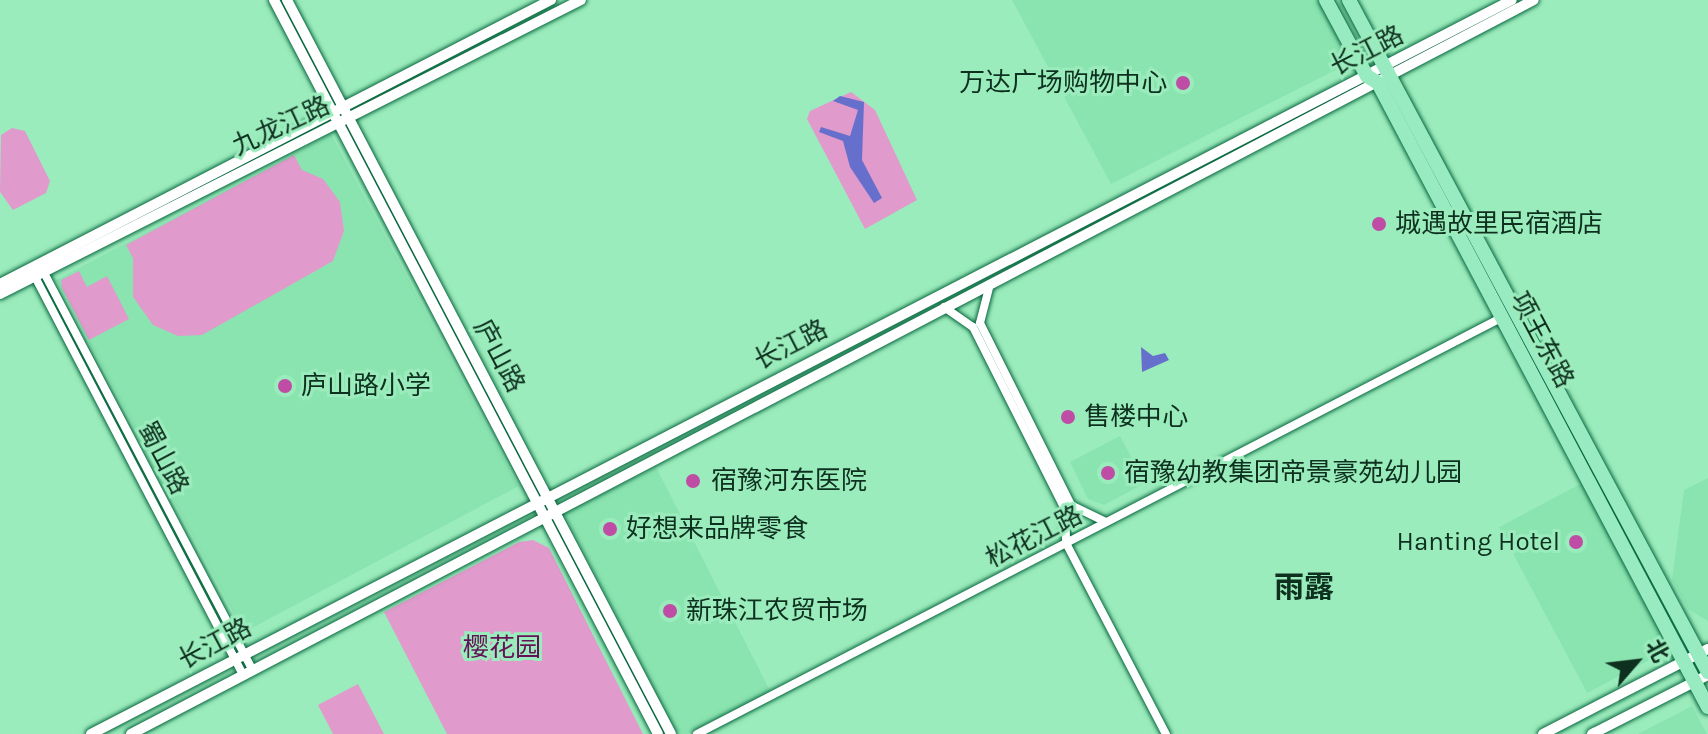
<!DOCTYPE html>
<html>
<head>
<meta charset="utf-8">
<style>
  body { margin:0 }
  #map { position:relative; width:1708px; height:734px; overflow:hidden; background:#9becbc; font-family:Karla,"Noto Sans SC",sans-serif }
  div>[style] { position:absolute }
  .built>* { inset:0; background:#8ae4b0; transform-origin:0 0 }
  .green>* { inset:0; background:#e09acc }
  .water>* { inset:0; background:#676fcd }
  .roads { filter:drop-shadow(0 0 2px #08673f) drop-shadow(0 0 2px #08673f) }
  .minor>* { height:8px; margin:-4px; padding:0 4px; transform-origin:4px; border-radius:4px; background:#fff }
  .tertiary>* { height:10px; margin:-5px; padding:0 5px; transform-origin:5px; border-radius:5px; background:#fff }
  .primary>* { height:14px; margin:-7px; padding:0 7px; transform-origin:7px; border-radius:7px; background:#98ebc1 }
  .dots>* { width:22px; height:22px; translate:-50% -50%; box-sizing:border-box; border:4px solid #9becbc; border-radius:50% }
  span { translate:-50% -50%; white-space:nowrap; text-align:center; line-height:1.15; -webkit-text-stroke:6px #9becbc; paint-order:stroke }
  .street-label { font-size:26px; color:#0e301f }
  .poi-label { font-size:26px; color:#0e301f }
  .right { translate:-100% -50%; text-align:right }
  .left { translate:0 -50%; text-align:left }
  .park-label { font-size:26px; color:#651155 }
  .quarter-label { font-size:30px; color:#0e301f; font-weight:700 }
  .north { position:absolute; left:1596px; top:622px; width:80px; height:80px; -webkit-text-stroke:6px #9becbc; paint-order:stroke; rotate:62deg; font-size:22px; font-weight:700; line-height:32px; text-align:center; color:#0e301f }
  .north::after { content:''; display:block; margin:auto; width:28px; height:36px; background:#0e301f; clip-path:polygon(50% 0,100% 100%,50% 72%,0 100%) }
</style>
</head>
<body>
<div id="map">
  <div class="built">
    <i style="clip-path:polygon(1012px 0,1318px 0,1348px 55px,1343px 66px,1111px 184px)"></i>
    <i style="left:331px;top:134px;width:399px;height:311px;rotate:62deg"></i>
    <i style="clip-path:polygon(1120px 436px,1145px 483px,1104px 505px,1088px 499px,1070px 462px)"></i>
    <i style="left:656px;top:467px;width:252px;height:103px;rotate:63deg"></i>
    <i style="clip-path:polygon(1708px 478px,1708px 621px,1688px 609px,1672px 580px,1684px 490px)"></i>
    <i style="left:1582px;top:483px;width:188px;height:94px;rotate:62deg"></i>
    <i style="clip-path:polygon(1692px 706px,1707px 734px,1638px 734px)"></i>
  </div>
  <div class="green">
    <i style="clip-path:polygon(851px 92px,875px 110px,917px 200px,865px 229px,807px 119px,810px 111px)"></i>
    <i style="clip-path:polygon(12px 128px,25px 131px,50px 181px,46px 193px,13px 210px,0 192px,1px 135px)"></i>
    <i style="clip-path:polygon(294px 155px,302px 170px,323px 179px,340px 202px,344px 231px,333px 261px,202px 335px,178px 336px,153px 325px,133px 297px,133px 258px,126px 245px)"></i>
    <i style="clip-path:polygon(79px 271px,87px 287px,107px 276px,129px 319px,89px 340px,62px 288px,61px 280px)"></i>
    <i style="clip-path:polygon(533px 540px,549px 548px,643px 734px,447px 734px,384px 612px,519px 542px)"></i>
    <i style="clip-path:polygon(358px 684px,384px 734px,333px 734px,318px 705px)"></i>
  </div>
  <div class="water">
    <i style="clip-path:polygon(840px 96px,864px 102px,862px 160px,882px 198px,874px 203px,850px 167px,843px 141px,819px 132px,821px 127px,850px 136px,858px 110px,833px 101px)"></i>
    <i style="clip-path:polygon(1141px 347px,1153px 356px,1165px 353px,1169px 360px,1142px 372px)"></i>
  </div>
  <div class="roads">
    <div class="minor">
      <i style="left:41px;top:267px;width:455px;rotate:62.3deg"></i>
      <i style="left:33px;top:273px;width:454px;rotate:62.4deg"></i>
      <i style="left:990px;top:284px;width:40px;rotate:104.4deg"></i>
      <i style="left:980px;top:323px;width:203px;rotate:63.4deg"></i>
      <i style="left:1071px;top:505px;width:39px;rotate:26deg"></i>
      <i style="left:944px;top:307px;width:35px;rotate:35deg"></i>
      <i style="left:973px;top:327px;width:204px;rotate:63.2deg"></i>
      <i style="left:1065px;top:509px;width:34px;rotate:88deg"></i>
      <i style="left:1066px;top:543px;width:216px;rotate:62.4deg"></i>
      <i style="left:697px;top:734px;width:907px;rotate:-27.36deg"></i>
    </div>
    <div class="tertiary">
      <i style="left:274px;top:0;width:828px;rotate:62.38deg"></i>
      <i style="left:287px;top:0;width:828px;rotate:62.38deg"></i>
      <i style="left:0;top:284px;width:620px;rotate:-27.27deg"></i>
      <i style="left:0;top:294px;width:651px;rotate:-26.84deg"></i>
      <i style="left:91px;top:734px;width:1599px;rotate:-27.32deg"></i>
      <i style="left:131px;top:734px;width:1583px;rotate:-27.62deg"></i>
      <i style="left:1543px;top:734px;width:186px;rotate:-27.3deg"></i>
      <i style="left:1592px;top:734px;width:130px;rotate:-27deg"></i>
    </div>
    <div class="primary">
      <i style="left:1326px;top:0;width:86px;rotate:61.7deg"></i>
      <i style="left:1367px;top:76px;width:13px;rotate:32deg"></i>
      <i style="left:1378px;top:83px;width:706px;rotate:62.13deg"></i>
      <i style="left:1349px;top:0;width:762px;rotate:61.89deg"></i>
    </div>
  </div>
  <div class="dots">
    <i style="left:1183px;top:83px;background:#bf4ca5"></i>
    <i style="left:1379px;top:224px;background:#bf4ca5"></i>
    <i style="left:285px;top:386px;background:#bf4ca5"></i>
    <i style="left:1068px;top:417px;background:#bf4ca5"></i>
    <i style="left:1108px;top:473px;background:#bf4ca5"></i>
    <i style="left:693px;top:481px;background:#bf4ca5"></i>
    <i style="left:610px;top:529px;background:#bf4ca5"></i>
    <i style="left:1576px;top:542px;background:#bf4ca5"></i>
    <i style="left:670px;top:611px;background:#bf4ca5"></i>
  </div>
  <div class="street-label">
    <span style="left:1367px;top:51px;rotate:-27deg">长江路</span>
    <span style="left:281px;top:126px;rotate:-25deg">九龙江路</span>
    <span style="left:1542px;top:340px;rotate:62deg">项王东路</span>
    <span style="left:791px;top:345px;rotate:-27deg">长江路</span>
    <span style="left:499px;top:356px;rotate:62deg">庐山路</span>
    <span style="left:163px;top:458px;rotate:62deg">蜀山路</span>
    <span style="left:1034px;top:537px;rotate:-27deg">松花江路</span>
    <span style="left:215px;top:644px;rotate:-28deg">长江路</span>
  </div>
  <div class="poi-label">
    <span class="right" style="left:1167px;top:83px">万达广场购物中心</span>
    <span class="left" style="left:1395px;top:224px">城遇故里民宿酒店</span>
    <span class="left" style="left:301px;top:386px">庐山路小学</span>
    <span class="left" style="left:1084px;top:417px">售楼中心</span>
    <span class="left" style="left:1124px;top:473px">宿豫幼教集团帝景豪苑幼儿园</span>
    <span class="left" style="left:711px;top:481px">宿豫河东医院</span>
    <span class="left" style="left:626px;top:529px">好想来品牌零食</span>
    <span class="right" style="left:1560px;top:542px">Hanting Hotel</span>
    <span class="left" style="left:686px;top:611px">新珠江农贸市场</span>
  </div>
  <div class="park-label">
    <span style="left:502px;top:648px">樱花园</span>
  </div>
  <div class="quarter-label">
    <span style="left:1304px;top:587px">雨露</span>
  </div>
  <div class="north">北</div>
</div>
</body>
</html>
